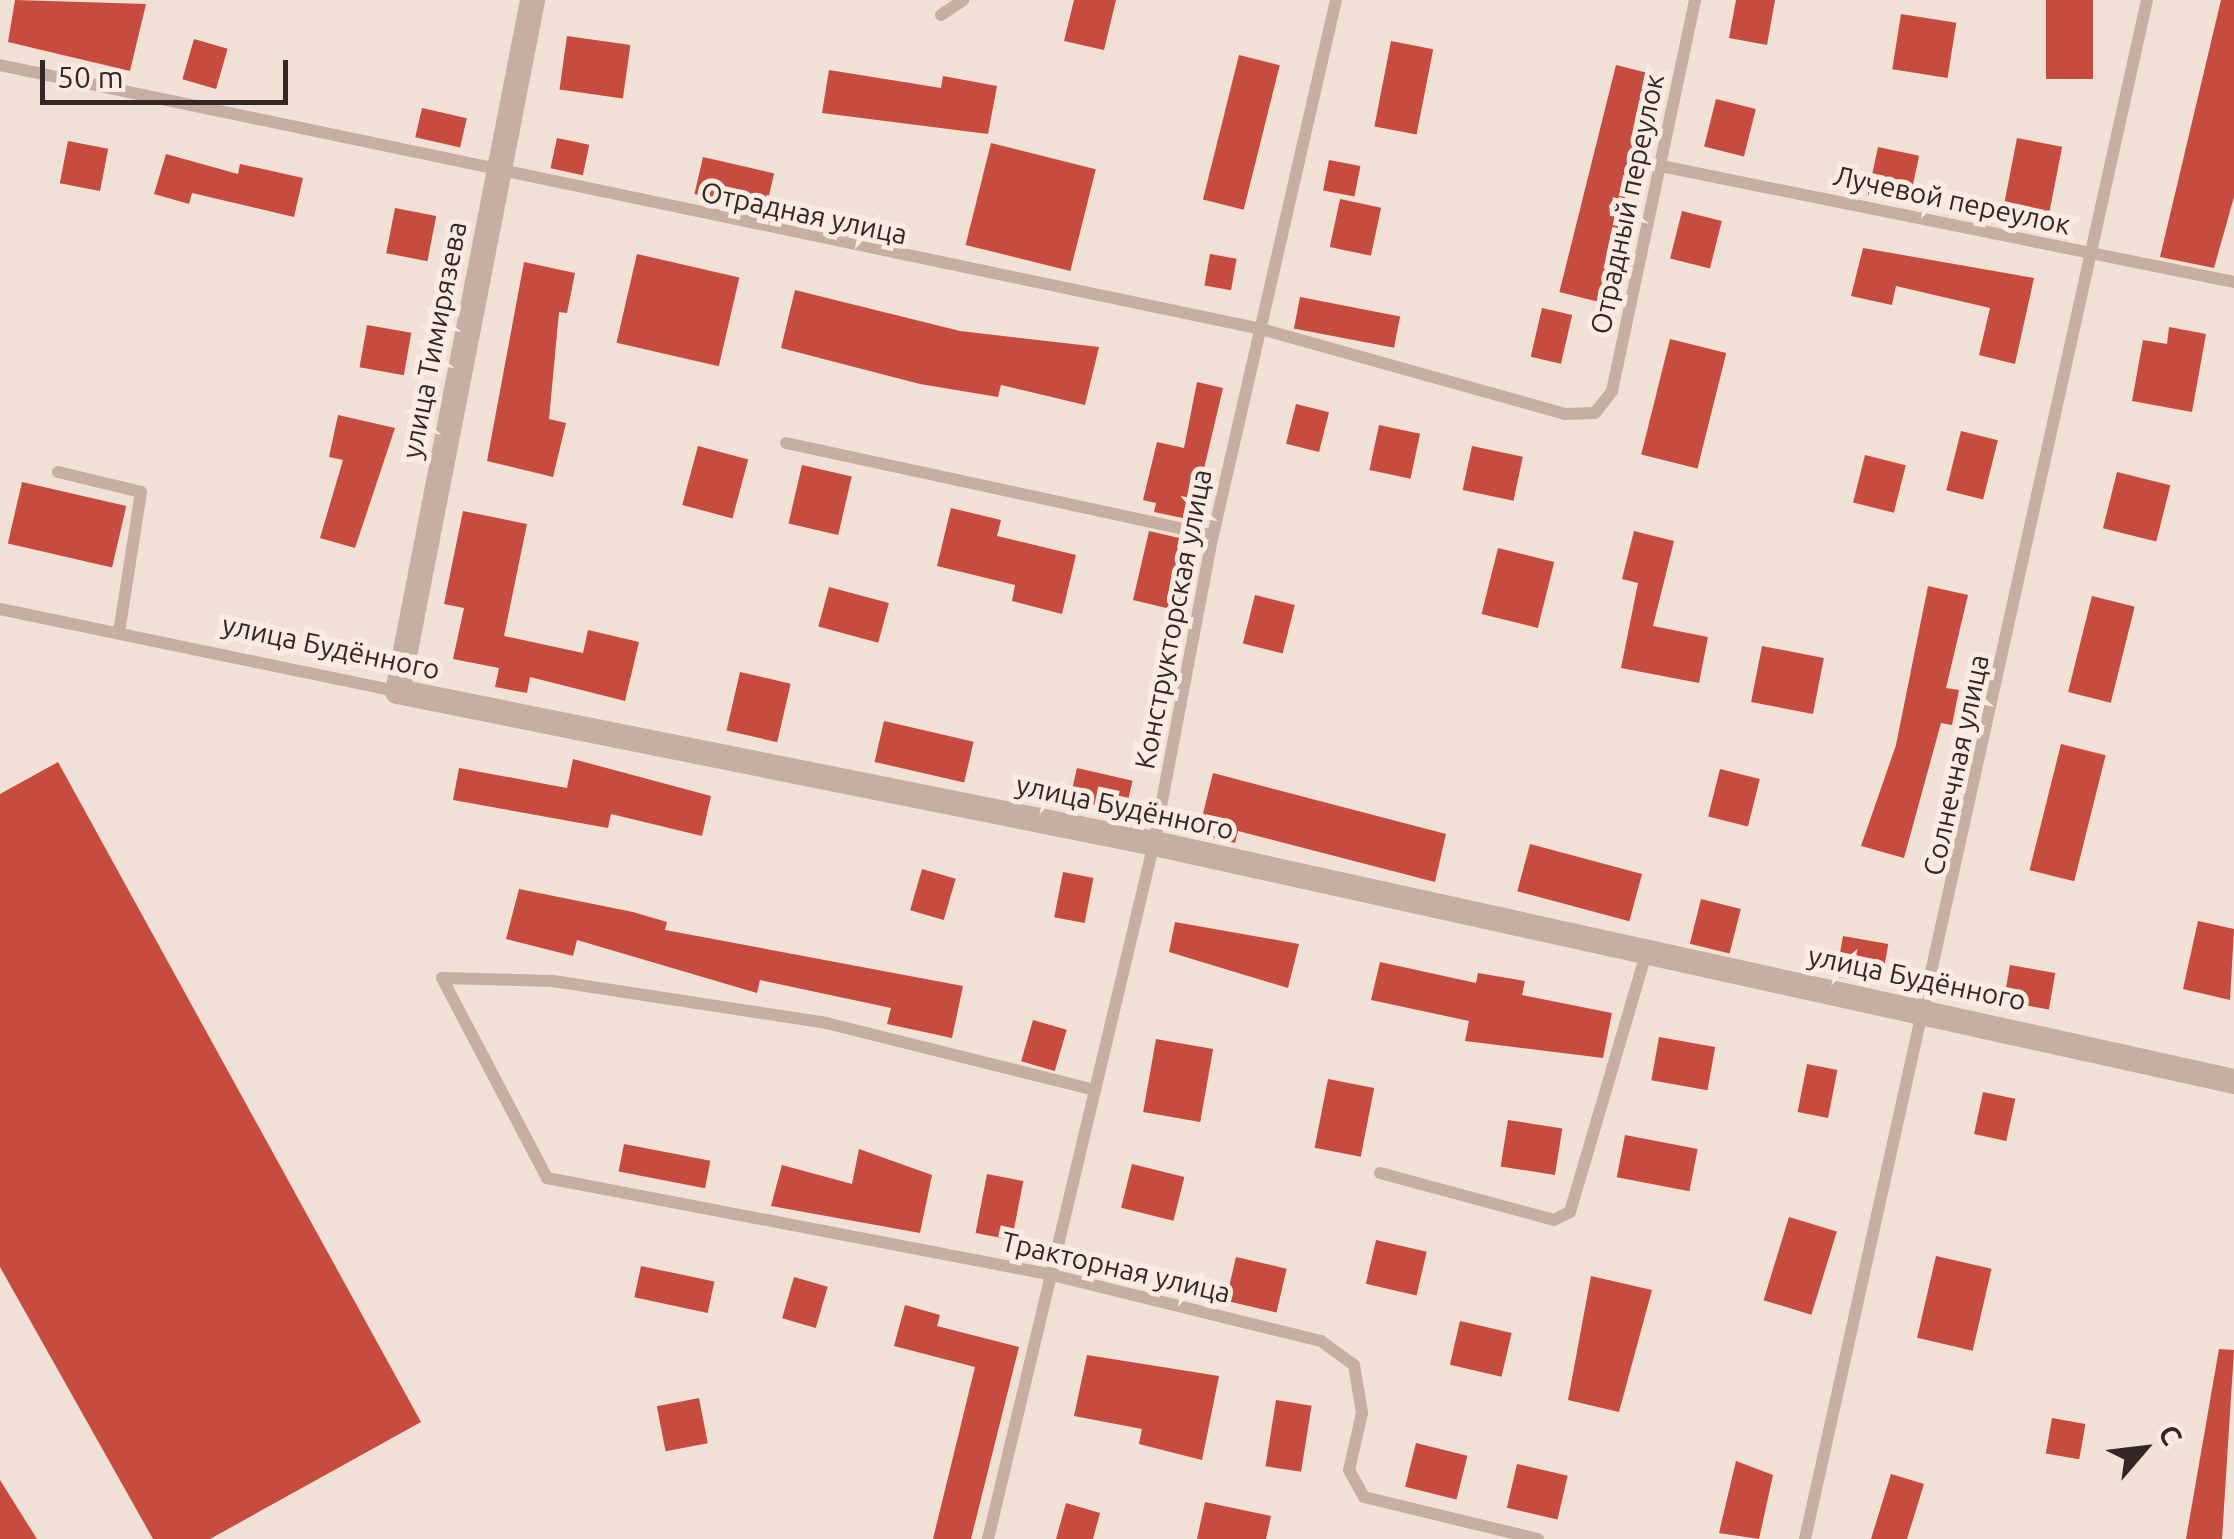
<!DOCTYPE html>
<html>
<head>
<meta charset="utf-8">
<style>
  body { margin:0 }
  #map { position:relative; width:2234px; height:1539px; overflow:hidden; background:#f0e0d6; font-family:Ubuntu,sans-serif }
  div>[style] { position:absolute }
  .building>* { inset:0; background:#c54c3f; transform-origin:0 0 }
  .service>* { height:12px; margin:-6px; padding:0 6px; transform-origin:6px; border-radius:6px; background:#c7aea2 }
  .minor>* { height:25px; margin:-12.5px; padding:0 12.5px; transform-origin:12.5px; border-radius:12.5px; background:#c7aea2 }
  span { translate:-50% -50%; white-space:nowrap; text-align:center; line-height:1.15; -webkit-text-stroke:10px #f8ebe2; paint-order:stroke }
  .street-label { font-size:28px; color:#322725 }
  .north { position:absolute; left:2094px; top:1399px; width:100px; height:100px; -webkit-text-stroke:8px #f8ebe2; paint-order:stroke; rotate:62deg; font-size:28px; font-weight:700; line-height:40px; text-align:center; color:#322725 }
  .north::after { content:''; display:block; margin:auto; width:35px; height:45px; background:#322725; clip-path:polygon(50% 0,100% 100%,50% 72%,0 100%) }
  .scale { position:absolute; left:40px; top:60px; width:248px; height:45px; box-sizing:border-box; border:5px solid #322725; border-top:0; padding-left:12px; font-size:30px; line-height:35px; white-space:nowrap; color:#322725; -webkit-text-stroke:8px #f8ebe2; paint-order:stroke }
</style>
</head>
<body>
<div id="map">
  <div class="building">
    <i style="clip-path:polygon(15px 0,146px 4px,130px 71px,8px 42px)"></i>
    <i style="clip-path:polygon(1074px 0,1116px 0,1104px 50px,1064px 41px)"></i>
    <i style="clip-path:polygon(1736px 0,1775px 0,1767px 45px,1729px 38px)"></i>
    <i style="left:2046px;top:0;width:47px;height:79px"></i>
    <i style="clip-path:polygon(2221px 0,2234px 0,2234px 197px,2214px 268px,2160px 257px)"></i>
    <i style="left:1901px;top:14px;width:56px;height:56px;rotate:9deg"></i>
    <i style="left:567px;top:36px;width:64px;height:54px;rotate:8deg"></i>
    <i style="left:194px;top:39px;width:35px;height:42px;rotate:16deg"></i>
    <i style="left:1391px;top:41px;width:43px;height:87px;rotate:11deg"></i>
    <i style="left:1239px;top:55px;width:42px;height:149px;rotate:14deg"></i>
    <i style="left:1616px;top:65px;width:41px;height:234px;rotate:14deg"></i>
    <i style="clip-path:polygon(829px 70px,941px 88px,943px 76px,997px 86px,988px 134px,822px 113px)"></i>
    <i style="left:1716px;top:99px;width:41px;height:49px;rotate:14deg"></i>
    <i style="left:422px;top:108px;width:46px;height:30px;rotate:13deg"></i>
    <i style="left:557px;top:138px;width:33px;height:31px;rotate:12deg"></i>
    <i style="left:2017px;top:138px;width:46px;height:67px;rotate:11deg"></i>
    <i style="left:68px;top:141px;width:41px;height:43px;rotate:11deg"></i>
    <i style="left:991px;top:143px;width:108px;height:105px;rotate:14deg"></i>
    <i style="left:1878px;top:147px;width:42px;height:49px;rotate:12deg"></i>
    <i style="clip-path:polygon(166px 154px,238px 174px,240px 164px,303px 178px,294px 217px,192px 193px,189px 204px,154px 194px)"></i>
    <i style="left:703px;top:157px;width:73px;height:38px;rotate:13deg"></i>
    <i style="left:1329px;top:160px;width:32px;height:31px;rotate:11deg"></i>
    <i style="left:1340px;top:199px;width:42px;height:49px;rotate:12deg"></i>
    <i style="left:395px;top:208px;width:42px;height:46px;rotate:11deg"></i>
    <i style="left:1682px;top:211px;width:41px;height:49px;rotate:14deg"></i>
    <i style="clip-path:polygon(1863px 248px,2034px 278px,2015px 364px,1979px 355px,1990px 308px,1896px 286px,1892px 305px,1851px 296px)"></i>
    <i style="left:637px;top:254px;width:105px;height:91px;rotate:13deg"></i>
    <i style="left:1210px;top:254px;width:27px;height:32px;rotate:10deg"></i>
    <i style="clip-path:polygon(524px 262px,575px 273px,567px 313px,559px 312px,549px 419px,566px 423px,553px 477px,487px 461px)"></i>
    <i style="clip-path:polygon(795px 290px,960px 331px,1099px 347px,1085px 405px,1001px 385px,998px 397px,920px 384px,781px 348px)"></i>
    <i style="left:1300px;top:297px;width:102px;height:32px;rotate:11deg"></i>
    <i style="left:1542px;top:308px;width:31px;height:50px;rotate:13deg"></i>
    <i style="left:367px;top:325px;width:45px;height:43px;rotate:10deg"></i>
    <i style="clip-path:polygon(2169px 327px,2206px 334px,2192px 412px,2132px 401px,2143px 340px,2167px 344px)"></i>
    <i style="left:1670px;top:339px;width:58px;height:119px;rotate:14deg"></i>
    <i style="clip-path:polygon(1197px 382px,1223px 388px,1192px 520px,1154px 512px,1156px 503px,1143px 500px,1157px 442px,1184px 448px)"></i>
    <i style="left:1296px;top:404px;width:34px;height:41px;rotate:14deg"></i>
    <i style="clip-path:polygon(338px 415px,395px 428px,355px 548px,320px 538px,343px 460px,329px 457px)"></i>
    <i style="left:1379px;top:425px;width:42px;height:46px;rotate:12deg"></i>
    <i style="left:1961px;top:431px;width:38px;height:61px;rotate:14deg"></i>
    <i style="left:698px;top:446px;width:52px;height:61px;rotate:15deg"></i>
    <i style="left:1472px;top:446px;width:52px;height:45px;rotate:12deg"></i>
    <i style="left:1865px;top:455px;width:42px;height:49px;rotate:14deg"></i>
    <i style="left:802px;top:465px;width:51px;height:60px;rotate:13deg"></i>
    <i style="left:2117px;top:472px;width:55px;height:58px;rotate:14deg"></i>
    <i style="left:22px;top:482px;width:107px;height:63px;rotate:13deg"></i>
    <i style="clip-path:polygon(951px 508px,1001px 520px,997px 536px,1076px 555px,1062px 614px,1012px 601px,1015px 585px,937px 566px)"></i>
    <i style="clip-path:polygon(463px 511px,527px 524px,504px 636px,583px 653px,588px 630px,639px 642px,625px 701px,530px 677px,527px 693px,495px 687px,499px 668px,453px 659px,464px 608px,444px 604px)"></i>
    <i style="clip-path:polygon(1149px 531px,1188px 540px,1185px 551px,1197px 554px,1183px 612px,1133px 600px)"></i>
    <i style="clip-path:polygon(1634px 531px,1674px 541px,1653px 626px,1708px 637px,1699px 683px,1621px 668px,1638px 583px,1622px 579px)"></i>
    <i style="left:1498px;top:548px;width:58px;height:68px;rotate:14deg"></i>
    <i style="clip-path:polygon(1928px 586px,1968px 595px,1946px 688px,1959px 690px,1952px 725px,1941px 723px,1904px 858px,1861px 846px,1896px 745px)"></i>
    <i style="left:829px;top:587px;width:62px;height:41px;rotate:15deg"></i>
    <i style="left:1255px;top:595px;width:41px;height:50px;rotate:14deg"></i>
    <i style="left:2092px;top:596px;width:44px;height:99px;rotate:14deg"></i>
    <i style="left:1762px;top:646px;width:63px;height:57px;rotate:11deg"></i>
    <i style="left:740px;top:672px;width:52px;height:60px;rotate:13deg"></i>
    <i style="left:884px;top:721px;width:92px;height:42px;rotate:13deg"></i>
    <i style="left:2061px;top:744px;width:46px;height:130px;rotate:14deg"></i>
    <i style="clip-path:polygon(573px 759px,711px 796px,702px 836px,611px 814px,608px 828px,453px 800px,459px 768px,567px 788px)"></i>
    <i style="clip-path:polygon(58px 762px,421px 1422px,210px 1539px,153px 1539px,0 1267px,0 794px)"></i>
    <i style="left:1077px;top:768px;width:57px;height:32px;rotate:13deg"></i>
    <i style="left:1720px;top:769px;width:41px;height:49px;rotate:14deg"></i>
    <i style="clip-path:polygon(1213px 773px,1446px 834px,1435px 882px,1238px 831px,1235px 843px,1198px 834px)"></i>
    <i style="left:1530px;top:844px;width:116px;height:49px;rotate:15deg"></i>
    <i style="left:922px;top:869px;width:35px;height:43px;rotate:16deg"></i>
    <i style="left:1063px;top:872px;width:31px;height:46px;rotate:11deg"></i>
    <i style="clip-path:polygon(519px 889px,633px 912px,667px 922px,665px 930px,963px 986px,952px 1038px,887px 1024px,891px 1008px,760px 980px,757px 993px,577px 940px,573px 956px,506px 939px)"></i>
    <i style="left:1701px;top:899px;width:41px;height:46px;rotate:14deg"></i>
    <i style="clip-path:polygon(2198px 921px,2234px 929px,2230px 1000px,2183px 989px)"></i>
    <i style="clip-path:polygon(1175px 922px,1299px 944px,1288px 988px,1169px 952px)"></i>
    <i style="left:1843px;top:936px;width:46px;height:41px;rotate:10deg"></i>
    <i style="clip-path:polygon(1380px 962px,1476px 983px,1478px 973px,1525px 981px,1522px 995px,1612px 1013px,1603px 1058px,1465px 1041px,1469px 1021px,1371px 1000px)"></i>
    <i style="left:2010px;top:965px;width:46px;height:37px;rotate:10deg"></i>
    <i style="left:1033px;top:1020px;width:35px;height:43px;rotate:16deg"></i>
    <i style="left:1659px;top:1037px;width:57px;height:44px;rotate:10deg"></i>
    <i style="left:1156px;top:1039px;width:58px;height:74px;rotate:10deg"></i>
    <i style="left:1807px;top:1064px;width:31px;height:49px;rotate:11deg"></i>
    <i style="left:1328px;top:1079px;width:47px;height:70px;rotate:11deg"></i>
    <i style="left:1983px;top:1092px;width:33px;height:43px;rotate:12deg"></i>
    <i style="left:1508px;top:1120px;width:55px;height:47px;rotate:9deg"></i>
    <i style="left:1625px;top:1135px;width:74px;height:43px;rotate:11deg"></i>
    <i style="left:624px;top:1144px;width:88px;height:28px;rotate:11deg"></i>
    <i style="clip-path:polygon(859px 1149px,932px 1175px,920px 1233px,771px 1206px,782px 1165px,852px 1184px)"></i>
    <i style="left:1132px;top:1164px;width:54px;height:45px;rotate:14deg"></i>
    <i style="left:987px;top:1174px;width:37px;height:60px;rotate:11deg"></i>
    <i style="left:1789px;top:1217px;width:50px;height:87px;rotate:17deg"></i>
    <i style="left:1376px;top:1240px;width:52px;height:45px;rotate:13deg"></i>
    <i style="left:1936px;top:1256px;width:57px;height:84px;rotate:13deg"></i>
    <i style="left:1236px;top:1257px;width:52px;height:45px;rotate:13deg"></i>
    <i style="left:641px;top:1266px;width:75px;height:32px;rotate:12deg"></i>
    <i style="clip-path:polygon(1591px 1276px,1652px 1290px,1619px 1412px,1568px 1400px)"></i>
    <i style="left:794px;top:1277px;width:35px;height:43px;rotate:16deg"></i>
    <i style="clip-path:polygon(905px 1305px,940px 1315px,937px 1326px,1019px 1347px,971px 1539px,933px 1539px,975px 1367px,894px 1346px)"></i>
    <i style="left:1460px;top:1321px;width:53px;height:45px;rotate:13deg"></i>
    <i style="clip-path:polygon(2219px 1349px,2234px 1350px,2222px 1539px,2186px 1539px)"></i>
    <i style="clip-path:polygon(1087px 1355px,1219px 1376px,1202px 1460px,1139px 1444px,1142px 1429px,1074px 1416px)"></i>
    <i style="left:699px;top:1398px;width:46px;height:43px;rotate:79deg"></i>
    <i style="left:1276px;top:1400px;width:36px;height:67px;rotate:9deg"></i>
    <i style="left:2052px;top:1418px;width:34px;height:36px;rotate:10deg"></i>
    <i style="left:1416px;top:1443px;width:53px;height:45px;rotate:14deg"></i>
    <i style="clip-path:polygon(1736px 1461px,1773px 1475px,1759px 1539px,1719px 1533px)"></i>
    <i style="left:1517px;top:1464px;width:52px;height:45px;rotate:13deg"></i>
    <i style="clip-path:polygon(1891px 1474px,1924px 1484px,1907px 1539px,1871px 1539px)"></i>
    <i style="clip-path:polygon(0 1480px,37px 1539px,0 1539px)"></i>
    <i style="clip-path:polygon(1205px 1502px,1271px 1516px,1266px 1539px,1197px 1539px)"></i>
    <i style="clip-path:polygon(1066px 1503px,1100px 1513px,1093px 1539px,1056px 1539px)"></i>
  </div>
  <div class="service">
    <i style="left:941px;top:15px;width:27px;rotate:-34deg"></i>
    <i style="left:0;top:65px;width:1288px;rotate:11.82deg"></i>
    <i style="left:1261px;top:329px;width:316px;rotate:15.6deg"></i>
    <i style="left:1565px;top:414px;width:30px;rotate:-2deg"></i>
    <i style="left:1595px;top:413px;width:28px;rotate:-52deg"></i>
    <i style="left:1612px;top:391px;width:400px;rotate:-78deg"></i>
    <i style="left:1661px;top:166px;width:585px;rotate:11.44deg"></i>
    <i style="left:786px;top:443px;width:437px;rotate:12.2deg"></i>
    <i style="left:58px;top:472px;width:85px;rotate:13.5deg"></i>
    <i style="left:141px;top:492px;width:143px;rotate:98.9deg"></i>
    <i style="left:0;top:609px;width:405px;rotate:11.7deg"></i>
    <i style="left:1095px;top:1090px;width:276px;rotate:-166deg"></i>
    <i style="left:827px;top:1023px;width:279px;rotate:-171.3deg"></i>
    <i style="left:551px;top:981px;width:109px;rotate:-178.4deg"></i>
    <i style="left:442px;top:978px;width:226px;rotate:62.3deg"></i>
    <i style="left:547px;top:1178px;width:510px;rotate:10.85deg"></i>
    <i style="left:1048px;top:1274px;width:281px;rotate:13.8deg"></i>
    <i style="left:1321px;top:1341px;width:41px;rotate:36deg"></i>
    <i style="left:1354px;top:1365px;width:49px;rotate:80.5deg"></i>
    <i style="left:1362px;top:1413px;width:58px;rotate:102.8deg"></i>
    <i style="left:1349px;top:1470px;width:31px;rotate:61deg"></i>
    <i style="left:1364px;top:1497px;width:179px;rotate:13.6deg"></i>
    <i style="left:1380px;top:1173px;width:180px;rotate:15.1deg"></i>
    <i style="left:1554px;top:1220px;width:18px;rotate:-27deg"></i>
    <i style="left:1570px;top:1212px;width:273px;rotate:-73.6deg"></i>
    <i style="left:988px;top:1539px;width:716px;rotate:-76.59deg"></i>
    <i style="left:1154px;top:843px;width:314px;rotate:-79.2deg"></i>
    <i style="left:1213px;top:535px;width:549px;rotate:-77.05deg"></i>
    <i style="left:1805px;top:1539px;width:1577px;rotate:-77.47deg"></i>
  </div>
  <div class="minor">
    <i style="left:532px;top:0;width:704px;rotate:101.05deg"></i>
    <i style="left:397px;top:691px;width:772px;rotate:11.35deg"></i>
    <i style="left:1154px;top:843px;width:1106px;rotate:12.43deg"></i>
  </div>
  <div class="street-label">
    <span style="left:1952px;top:200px;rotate:12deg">Лучевой переулок</span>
    <span style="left:1627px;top:204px;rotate:-78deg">Отрадный переулок</span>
    <span style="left:804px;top:213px;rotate:12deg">Отрадная улица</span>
    <span style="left:434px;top:340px;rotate:-79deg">улица Тимирязева</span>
    <span style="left:1173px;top:619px;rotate:-79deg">Конструкторская улица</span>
    <span style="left:331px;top:647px;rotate:12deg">улица Будённого</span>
    <span style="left:1956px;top:765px;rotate:-78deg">Солнечная улица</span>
    <span style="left:1125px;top:807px;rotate:12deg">улица Будённого</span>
    <span style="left:1917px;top:978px;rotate:12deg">улица Будённого</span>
    <span style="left:1116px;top:1267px;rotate:13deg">Тракторная улица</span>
  </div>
  <div class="north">С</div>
  <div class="scale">50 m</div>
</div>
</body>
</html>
